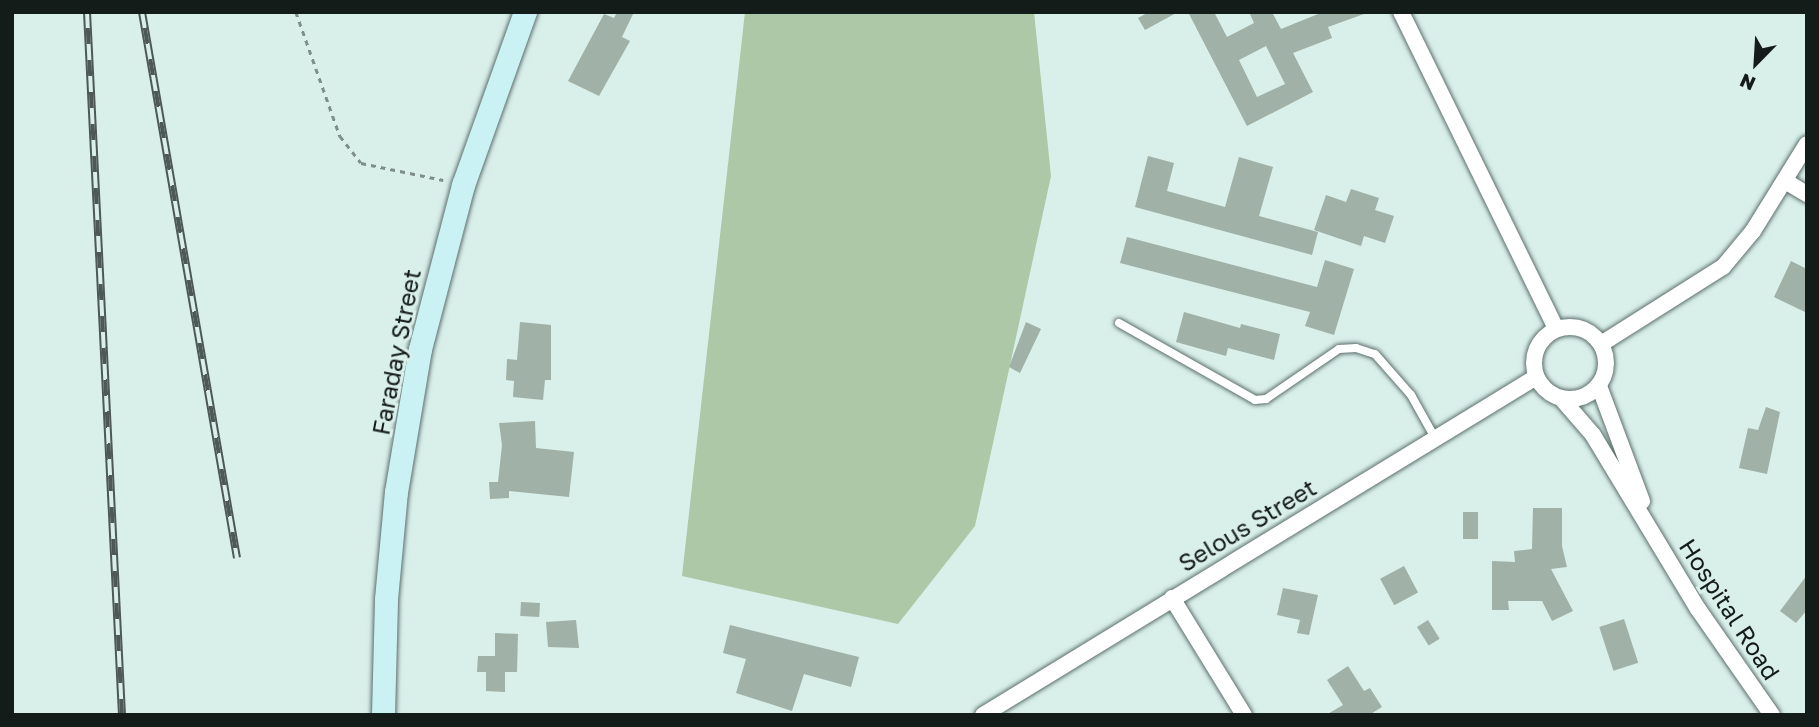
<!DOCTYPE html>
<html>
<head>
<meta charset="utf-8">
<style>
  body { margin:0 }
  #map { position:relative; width:1819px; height:727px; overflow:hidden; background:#d9efea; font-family:"Golos Text",sans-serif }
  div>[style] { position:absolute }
  .green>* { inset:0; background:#acc8a7 }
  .building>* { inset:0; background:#a0b1a7; transform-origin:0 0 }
  .path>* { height:2.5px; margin-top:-1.25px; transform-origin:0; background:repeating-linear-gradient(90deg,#7e8e8a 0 5px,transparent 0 10px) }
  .roads { filter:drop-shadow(0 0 2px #5d706c) drop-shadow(0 0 2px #5d706c) }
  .lane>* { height:8px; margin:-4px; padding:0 4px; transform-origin:4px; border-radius:4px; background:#fff }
  .street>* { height:16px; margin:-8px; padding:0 8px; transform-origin:8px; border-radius:8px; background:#fff }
  .street>.ring { margin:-8px; padding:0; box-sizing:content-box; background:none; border:16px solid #fff; border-radius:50% }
  .secondary>* { height:23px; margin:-11.5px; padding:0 11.5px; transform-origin:11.5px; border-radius:11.5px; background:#caf2f4 }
  .rail>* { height:8px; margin-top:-4px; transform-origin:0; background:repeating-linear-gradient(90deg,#d9efea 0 16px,#4d5956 0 32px); box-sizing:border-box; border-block:2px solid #4d5956 }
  span { translate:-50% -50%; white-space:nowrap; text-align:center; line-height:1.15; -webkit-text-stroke:6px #d9efea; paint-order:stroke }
  .street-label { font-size:24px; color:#141c1a }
  .frame { position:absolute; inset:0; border:14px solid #141c1a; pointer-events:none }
  .north { position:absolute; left:1721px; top:28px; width:70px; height:70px; -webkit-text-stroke:5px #d9efea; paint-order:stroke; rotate:204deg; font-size:19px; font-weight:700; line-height:28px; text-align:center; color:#141c1a }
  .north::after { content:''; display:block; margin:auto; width:24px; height:32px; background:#141c1a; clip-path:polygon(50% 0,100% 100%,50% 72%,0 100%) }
</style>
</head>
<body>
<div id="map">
  <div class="green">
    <i style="clip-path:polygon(745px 12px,1034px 12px,1051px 176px,975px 526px,898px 624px,682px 576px)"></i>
  </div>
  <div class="building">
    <i style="clip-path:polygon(617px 12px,634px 12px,622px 37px,630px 41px,599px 96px,568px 81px,604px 14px,614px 18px)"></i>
    <i style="clip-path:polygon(1149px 12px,1178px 12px,1145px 30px,1138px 18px)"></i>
    <i style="clip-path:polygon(evenodd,1188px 12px,1214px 12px,1227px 37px,1254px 23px,1249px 12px,1272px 12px,1281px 29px,1323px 12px,1364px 14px,1328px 27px,1332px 38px,1293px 53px,1313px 92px,1247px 126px,1188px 12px,1266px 46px,1285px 84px,1257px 97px,1239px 60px,1266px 46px)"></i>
    <i style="clip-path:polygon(1148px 156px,1174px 163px,1167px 191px,1225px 207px,1239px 157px,1273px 167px,1259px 216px,1318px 232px,1312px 255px,1135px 207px)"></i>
    <i style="clip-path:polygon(1351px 189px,1379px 198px,1375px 210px,1394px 216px,1385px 243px,1364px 236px,1361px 246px,1314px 230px,1326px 195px,1346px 202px)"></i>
    <i style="clip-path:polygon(1127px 237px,1317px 287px,1325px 260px,1354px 269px,1334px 335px,1305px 326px,1310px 312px,1120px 263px)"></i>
    <i style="clip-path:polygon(1791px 261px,1807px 269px,1807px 313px,1774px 297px)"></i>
    <i style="clip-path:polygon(1184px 312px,1240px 328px,1241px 324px,1280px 334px,1274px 360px,1228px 348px,1226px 356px,1176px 342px)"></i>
    <i style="clip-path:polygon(520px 322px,551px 325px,551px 380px,545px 380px,543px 400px,513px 397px,514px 381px,506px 380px,507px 359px,517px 360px)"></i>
    <i style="clip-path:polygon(1026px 322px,1041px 329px,1020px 373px,1009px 367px)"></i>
    <i style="clip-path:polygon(1766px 407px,1780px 412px,1767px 474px,1739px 468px,1748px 428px,1758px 430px)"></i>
    <i style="clip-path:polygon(535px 421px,536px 448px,574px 452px,569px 497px,509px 491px,509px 498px,490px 499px,489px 482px,498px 482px,502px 445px,499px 423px)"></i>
    <i style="clip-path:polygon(1533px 508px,1562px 508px,1562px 546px,1567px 567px,1551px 569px,1573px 611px,1552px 621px,1542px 601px,1508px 601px,1509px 610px,1492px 610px,1492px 561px,1515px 562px,1514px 551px,1532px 549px)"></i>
    <i style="left:1463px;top:512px;width:15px;height:27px"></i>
    <i style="left:1404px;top:566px;width:30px;height:27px;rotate:62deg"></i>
    <i style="clip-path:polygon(1807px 575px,1807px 610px,1796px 623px,1780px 611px)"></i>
    <i style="clip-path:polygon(1283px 588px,1318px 595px,1309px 635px,1297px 633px,1300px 620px,1277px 615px)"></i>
    <i style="left:521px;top:602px;width:19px;height:14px;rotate:3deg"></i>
    <i style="left:1624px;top:619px;width:46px;height:26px;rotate:72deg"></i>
    <i style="clip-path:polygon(576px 620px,579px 648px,548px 647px,546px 622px)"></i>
    <i style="left:1428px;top:620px;width:22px;height:13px;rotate:58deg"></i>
    <i style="clip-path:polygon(730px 625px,859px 657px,851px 687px,804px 674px,792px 711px,736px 693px,746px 659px,723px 653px)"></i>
    <i style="clip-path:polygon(495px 633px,518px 634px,517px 672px,505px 672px,505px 692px,486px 691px,486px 672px,477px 672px,478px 656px,495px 656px)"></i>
    <i style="clip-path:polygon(1348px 666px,1364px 691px,1370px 688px,1382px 707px,1369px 715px,1326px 715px,1343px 705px,1327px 680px)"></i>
  </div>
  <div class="path">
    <i style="left:296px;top:12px;width:132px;rotate:70.5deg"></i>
    <i style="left:340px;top:136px;width:34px;rotate:52deg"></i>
    <i style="left:361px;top:163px;width:84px;rotate:11.7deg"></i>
  </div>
  <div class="roads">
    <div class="lane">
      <i style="left:1119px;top:323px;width:156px;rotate:29.5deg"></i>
      <i style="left:1255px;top:400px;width:11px;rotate:-5deg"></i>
      <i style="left:1266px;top:399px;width:88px;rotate:-34.4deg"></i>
      <i style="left:1339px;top:349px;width:17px;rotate:-3deg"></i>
      <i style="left:1356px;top:348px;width:20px;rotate:18deg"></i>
      <i style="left:1375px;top:354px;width:55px;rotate:48.7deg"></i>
      <i style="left:1411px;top:395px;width:49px;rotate:60.8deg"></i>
    </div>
    <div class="street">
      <i style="left:1401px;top:12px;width:353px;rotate:63.9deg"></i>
      <i style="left:1785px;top:181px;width:26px;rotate:31deg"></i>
      <i class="ring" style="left:1534px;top:327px;width:56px;height:56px"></i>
      <i style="left:1601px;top:344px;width:144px;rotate:-32.3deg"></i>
      <i style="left:1723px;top:267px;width:47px;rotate:-50.2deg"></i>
      <i style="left:1753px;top:231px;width:102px;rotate:-58.2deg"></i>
      <i style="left:1599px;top:386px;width:123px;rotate:69.5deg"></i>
      <i style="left:1561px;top:398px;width:49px;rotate:49.1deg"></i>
      <i style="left:1593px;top:435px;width:203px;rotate:58.9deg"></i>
      <i style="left:1698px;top:609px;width:129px;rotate:55.1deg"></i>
      <i style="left:1172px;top:598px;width:137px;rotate:58.4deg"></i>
      <i style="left:983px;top:715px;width:648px;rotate:-31.43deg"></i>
    </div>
    <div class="secondary">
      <i style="left:383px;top:715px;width:116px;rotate:-88.5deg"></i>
      <i style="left:386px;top:599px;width:107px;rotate:-84.7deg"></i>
      <i style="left:396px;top:492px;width:145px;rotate:-80.5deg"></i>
      <i style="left:420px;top:349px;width:170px;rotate:-75.3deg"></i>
      <i style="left:463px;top:185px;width:184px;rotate:-70.3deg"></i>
    </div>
  </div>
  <div class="rail">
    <i style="left:87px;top:12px;width:704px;rotate:87.15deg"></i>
    <i style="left:142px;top:12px;width:554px;rotate:80.13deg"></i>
  </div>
  <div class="street-label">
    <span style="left:396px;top:352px;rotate:-79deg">Faraday Street</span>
    <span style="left:1247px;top:525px;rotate:-31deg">Selous Street</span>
    <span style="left:1730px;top:609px;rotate:57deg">Hospital Road</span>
  </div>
  <div class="frame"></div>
  <div class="north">N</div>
</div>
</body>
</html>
